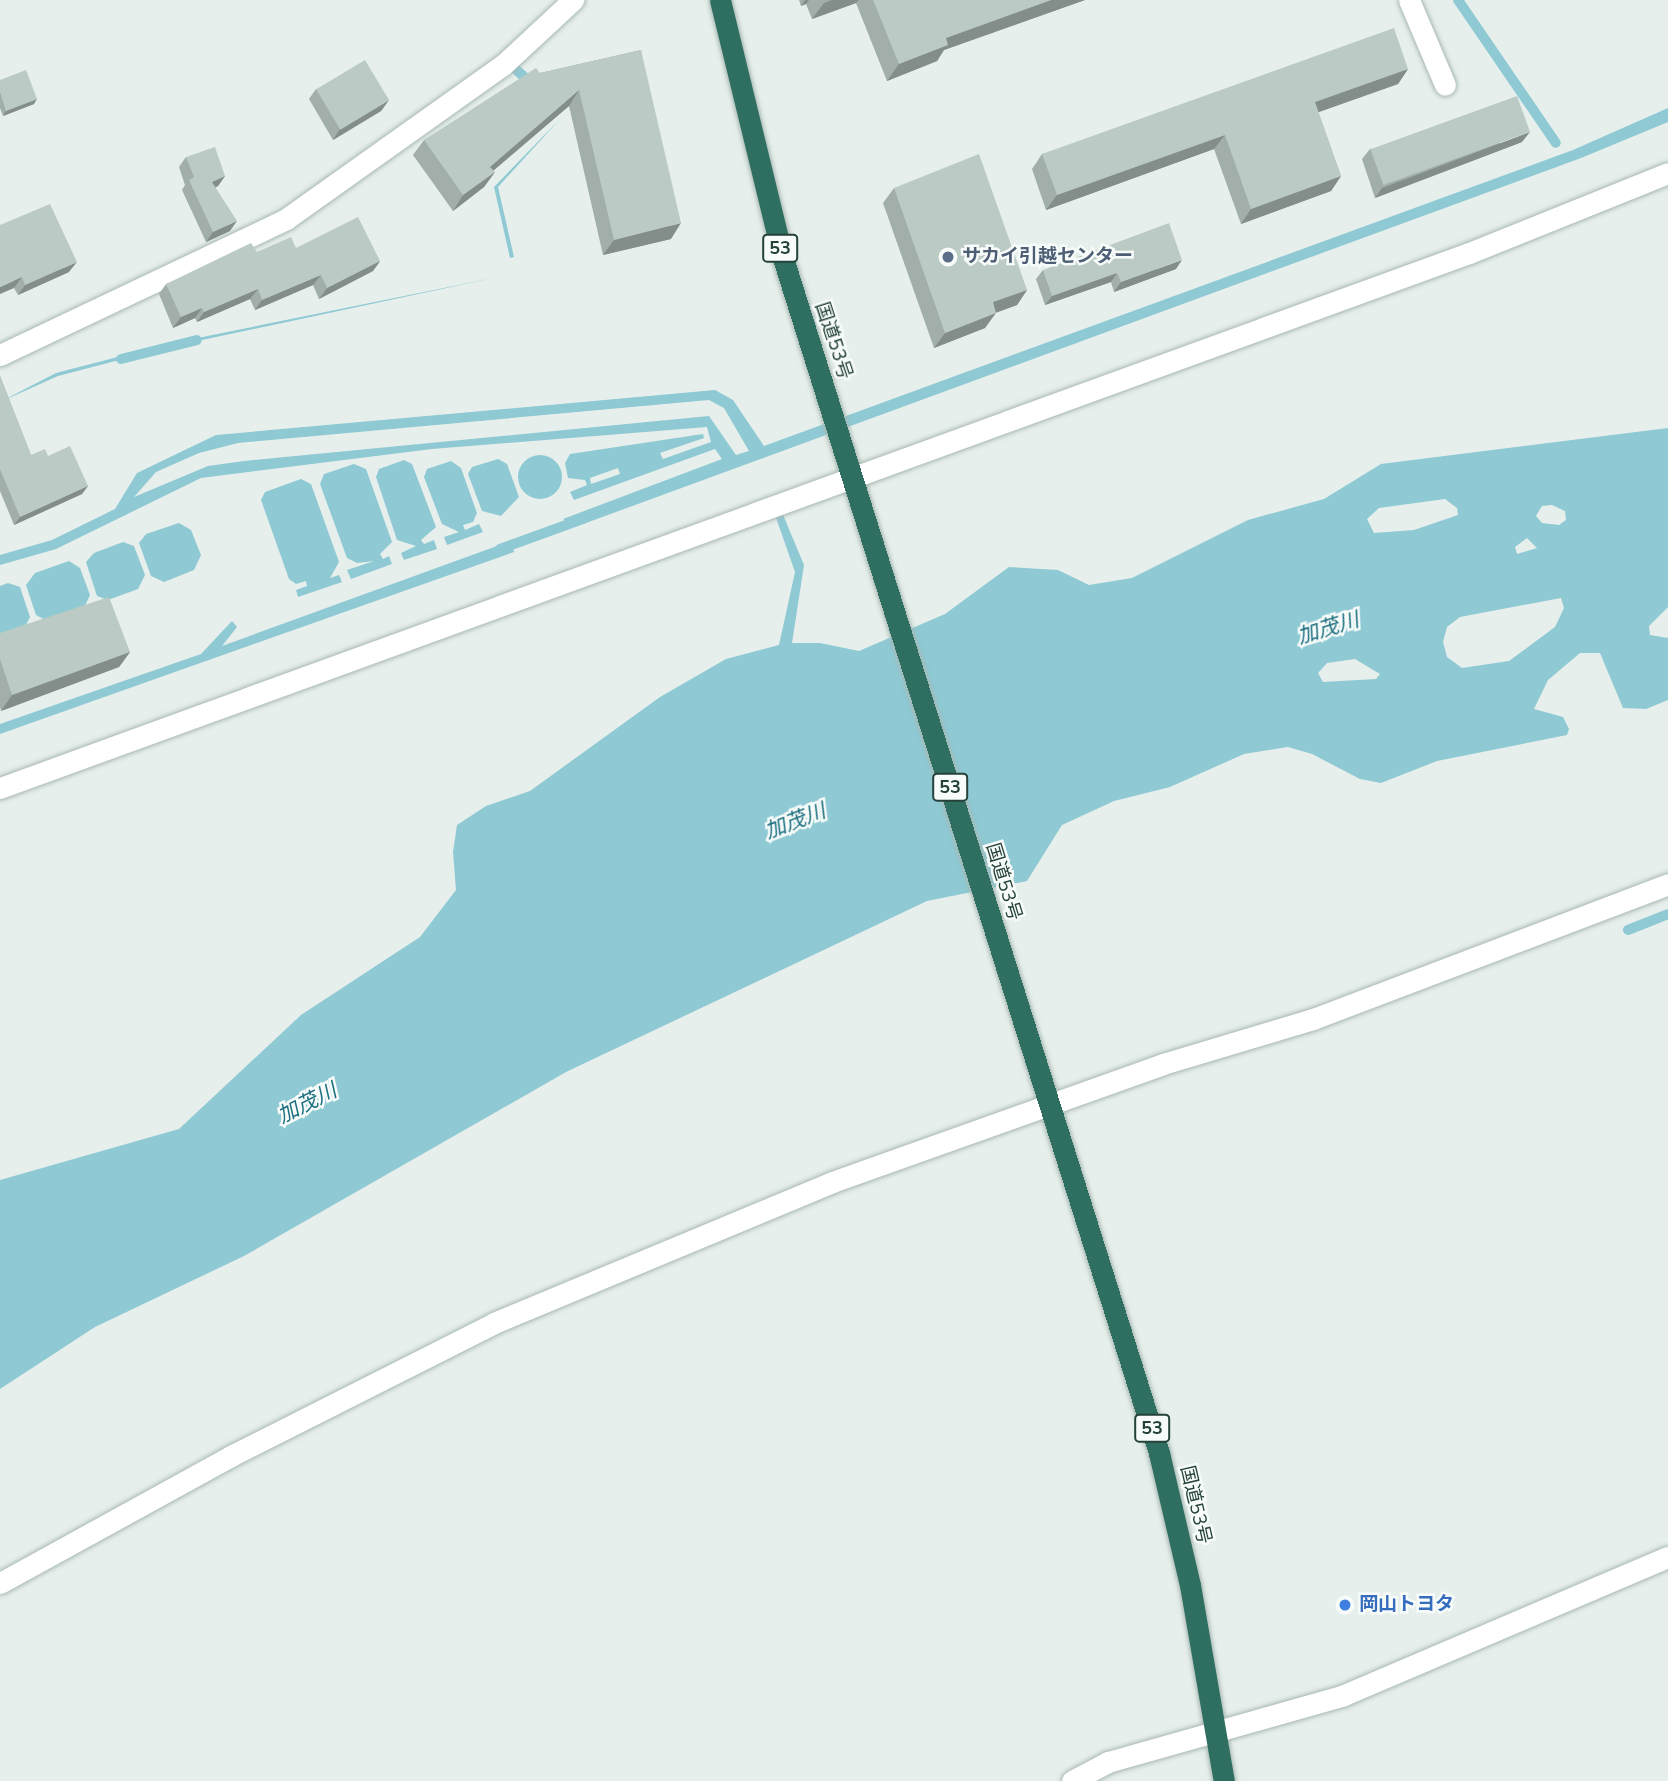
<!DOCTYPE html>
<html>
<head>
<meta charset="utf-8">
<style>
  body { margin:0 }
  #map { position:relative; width:1668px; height:1781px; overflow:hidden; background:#e6efeb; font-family:"Nunito Sans","Noto Sans JP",sans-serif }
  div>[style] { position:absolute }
  .water>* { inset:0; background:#8ec9d4 }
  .round { border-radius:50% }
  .stream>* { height:10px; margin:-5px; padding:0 5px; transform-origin:5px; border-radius:5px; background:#8ec9d4 }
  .roads { filter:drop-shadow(0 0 2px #a8b8b2) drop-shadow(0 0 2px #a8b8b2) }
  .street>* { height:21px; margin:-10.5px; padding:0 10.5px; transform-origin:10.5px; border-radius:10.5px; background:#fff }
  .highway>* { height:21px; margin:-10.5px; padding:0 10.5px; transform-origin:10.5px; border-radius:10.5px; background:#2f6f62 }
  .wall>* { inset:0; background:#a1aea9 }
  .shaded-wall>* { inset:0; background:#838d89 }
  .building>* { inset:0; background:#bbcac4; transform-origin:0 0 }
  .dots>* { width:19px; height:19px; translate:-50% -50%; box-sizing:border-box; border:4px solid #f7fbf9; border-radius:50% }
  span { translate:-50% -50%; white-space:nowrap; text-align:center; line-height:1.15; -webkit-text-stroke:5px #f7fbf9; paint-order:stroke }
  .shield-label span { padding:2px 5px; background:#f7fbf9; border:2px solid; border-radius:5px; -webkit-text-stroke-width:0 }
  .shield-label { font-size:18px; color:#24423a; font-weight:700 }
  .service-label { font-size:19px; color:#4e5e75; font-weight:700 }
  .left { translate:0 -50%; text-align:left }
  .street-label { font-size:19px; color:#24423a }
  .shop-label { font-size:19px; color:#366cbe; font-weight:700 }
  .water-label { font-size:21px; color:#1c6f80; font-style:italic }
</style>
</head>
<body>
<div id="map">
  <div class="water">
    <i style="clip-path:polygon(evenodd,1668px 108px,1668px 122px,1581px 158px,586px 523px,575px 525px,563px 519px,722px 459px,715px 449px,574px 500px,570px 492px,587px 485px,585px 480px,568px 478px,565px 463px,570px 454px,703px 434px,704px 438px,660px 453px,663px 459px,711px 442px,707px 427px,432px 449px,201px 478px,56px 549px,0 565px,0 555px,52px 540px,115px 509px,137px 473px,216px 435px,715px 390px,733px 400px,764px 446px,1573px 150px,1668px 108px,709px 400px,724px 408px,749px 451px,736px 455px,709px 416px,244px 461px,208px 466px,134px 497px,156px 472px,199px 453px,238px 443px,709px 400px,1668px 108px,618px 468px,620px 474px,591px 484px,590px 478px,618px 468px)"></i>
    <i style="clip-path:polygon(561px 118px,498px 187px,514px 257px,510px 258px,494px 187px)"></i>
    <i style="clip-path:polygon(498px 277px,169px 347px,58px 376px,0 402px,56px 373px,168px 344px)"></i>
    <i style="clip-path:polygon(evenodd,1668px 428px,1668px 607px,1649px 626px,1650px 635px,1668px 638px,1668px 700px,1646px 709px,1623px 708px,1600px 653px,1580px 653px,1548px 680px,1534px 709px,1563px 717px,1569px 729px,1567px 735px,1437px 761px,1381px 783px,1360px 779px,1312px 754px,1288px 747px,1244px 754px,1170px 787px,1114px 801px,1062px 825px,1027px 881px,927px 901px,566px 1072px,244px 1256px,95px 1327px,0 1389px,0 1180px,179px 1129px,301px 1015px,420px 937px,456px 890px,453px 852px,457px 825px,486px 806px,530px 791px,660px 697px,726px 659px,779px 645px,795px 572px,774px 512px,781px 510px,804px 565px,792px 643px,820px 643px,859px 651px,945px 614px,1009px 567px,1058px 570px,1089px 585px,1132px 578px,1248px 520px,1324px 499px,1381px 464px,1668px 428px,1445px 499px,1457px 508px,1458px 515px,1414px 530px,1374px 533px,1367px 519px,1379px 508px,1445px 499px,1668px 428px,1552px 505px,1565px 511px,1566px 520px,1559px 525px,1542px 523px,1536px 516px,1542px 506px,1552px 505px,1668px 428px,1527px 538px,1537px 548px,1517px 554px,1515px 547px,1527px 538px,1668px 428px,1561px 598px,1564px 608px,1555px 627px,1509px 661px,1462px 668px,1447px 657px,1443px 642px,1447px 627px,1460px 617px,1561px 598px,1668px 428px,1355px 659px,1380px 674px,1376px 679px,1323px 682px,1318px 673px,1327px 663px,1355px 659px)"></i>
    <i class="round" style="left:518px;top:455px;width:44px;height:44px"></i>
    <i style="clip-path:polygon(498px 459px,507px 464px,519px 497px,501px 516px,482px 511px,468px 474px,472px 467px)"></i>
    <i style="clip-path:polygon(404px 460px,412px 464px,436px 527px,421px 540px,424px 544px,434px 540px,437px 549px,404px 560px,401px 553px,416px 546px,397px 540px,376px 477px,379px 469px)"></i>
    <i style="clip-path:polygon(451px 461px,461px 468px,477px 513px,473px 522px,463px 525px,465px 530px,479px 524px,483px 532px,447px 545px,444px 537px,459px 532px,442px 524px,424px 477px,427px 469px)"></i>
    <i style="clip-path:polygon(354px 464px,366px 469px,392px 542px,380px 554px,383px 559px,389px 556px,392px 564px,351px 579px,347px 570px,374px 561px,357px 563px,347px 558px,320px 484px,324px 474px)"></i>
    <i style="clip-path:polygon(301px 479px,311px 484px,339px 562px,330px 578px,339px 575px,342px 582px,298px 597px,296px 590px,307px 586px,306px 581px,296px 584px,289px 579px,261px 500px,265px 492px)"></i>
    <i style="clip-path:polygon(179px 523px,191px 530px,201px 555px,194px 570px,164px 582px,151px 576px,139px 543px,146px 534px)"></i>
    <i style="clip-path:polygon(511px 541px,514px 552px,0 734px,0 724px,201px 654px,232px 621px,237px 627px,222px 646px)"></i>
    <i style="clip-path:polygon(123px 542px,134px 546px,145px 575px,138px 589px,108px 600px,97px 596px,86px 562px,94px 553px)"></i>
    <i style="clip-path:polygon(69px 561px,80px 568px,90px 595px,84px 608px,47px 621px,36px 615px,26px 585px,35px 573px)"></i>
    <i style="clip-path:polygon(8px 583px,20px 587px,30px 617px,24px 629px,0 637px,0 586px)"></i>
  </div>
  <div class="stream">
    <i style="left:1458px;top:0;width:173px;rotate:55.6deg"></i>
    <i style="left:512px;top:66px;width:30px;rotate:42deg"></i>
    <i style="left:121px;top:359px;width:78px;rotate:-14deg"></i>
    <i style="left:500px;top:549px;width:88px;rotate:-19.9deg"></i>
    <i style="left:1628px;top:930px;width:43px;rotate:-21.8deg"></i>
  </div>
  <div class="roads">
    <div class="street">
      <i style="left:1409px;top:0;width:92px;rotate:67deg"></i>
      <i style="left:0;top:355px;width:317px;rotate:-25.4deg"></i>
      <i style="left:286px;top:219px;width:266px;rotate:-35.4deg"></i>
      <i style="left:503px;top:65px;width:96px;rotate:-42.9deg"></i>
      <i style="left:0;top:788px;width:1563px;rotate:-20.01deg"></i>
      <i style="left:1469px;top:253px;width:214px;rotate:-21.9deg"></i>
      <i style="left:0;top:1583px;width:264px;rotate:-28.8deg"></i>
      <i style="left:231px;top:1456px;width:295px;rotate:-26.8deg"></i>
      <i style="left:494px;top:1323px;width:366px;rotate:-22.6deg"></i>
      <i style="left:832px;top:1182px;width:351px;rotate:-19.6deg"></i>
      <i style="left:1163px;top:1064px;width:157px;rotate:-16.7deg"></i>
      <i style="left:1313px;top:1019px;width:380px;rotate:-20.8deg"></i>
      <i style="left:1072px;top:1781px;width:41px;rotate:-27.8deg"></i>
      <i style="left:1108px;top:1762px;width:245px;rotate:-15.8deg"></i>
      <i style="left:1344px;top:1695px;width:352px;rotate:-23.1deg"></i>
    </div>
    <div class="highway">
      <i style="left:720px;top:0;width:262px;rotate:76.3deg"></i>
      <i style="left:782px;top:255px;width:1256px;rotate:72.53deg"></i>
      <i style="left:1159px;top:1453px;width:136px;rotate:76.8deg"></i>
      <i style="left:1190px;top:1585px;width:199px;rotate:80.2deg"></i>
    </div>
  </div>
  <div class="wall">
    <i style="clip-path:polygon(799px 0,1085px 0,944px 50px,937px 61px,887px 81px,856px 3px,812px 19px,806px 4px,801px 6px)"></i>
    <i style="clip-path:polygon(641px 50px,671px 239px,603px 255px,569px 106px,493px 171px,495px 172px,484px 187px,453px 211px,413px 155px,424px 140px,540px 73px)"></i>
    <i style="clip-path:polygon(1408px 69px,1398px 84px,1318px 112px,1341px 176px,1331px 191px,1241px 224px,1214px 149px,1046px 210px,1032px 169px,1042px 154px)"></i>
    <i style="clip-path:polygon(0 80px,34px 104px,3px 116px,0 108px)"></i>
    <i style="clip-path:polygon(316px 89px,389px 100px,381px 111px,333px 140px,309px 99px)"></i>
    <i style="clip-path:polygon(1522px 142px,1375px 198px,1362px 159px,1370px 149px)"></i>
    <i style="clip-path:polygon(186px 157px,225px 176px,218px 186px,215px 188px,230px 231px,206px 242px,182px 190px,185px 185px,179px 167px)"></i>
    <i style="clip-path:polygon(894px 188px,1027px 290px,1017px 305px,996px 312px,985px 328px,934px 348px,883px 203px)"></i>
    <i style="clip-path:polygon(0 225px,69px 272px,18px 295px,14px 288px)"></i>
    <i style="clip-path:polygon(296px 248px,380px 261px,373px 271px,319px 299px,313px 285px,255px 310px,250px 299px,197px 322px,195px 318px,173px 328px,159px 294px,166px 284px,257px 252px)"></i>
    <i style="clip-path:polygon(1176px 269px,1114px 292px,1111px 282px,1045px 305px,1036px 279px,1043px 270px)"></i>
    <i style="clip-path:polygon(0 376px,31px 455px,48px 456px,88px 486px,82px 494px,14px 525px,0 491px)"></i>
    <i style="clip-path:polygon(0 633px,130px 652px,119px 667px,1px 711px,0 707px)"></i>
  </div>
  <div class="shaded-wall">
    <i style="clip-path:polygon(805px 0,809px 0,806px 4px,801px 6px)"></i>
    <i style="clip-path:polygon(832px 0,859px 0,856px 3px,812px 19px,824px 3px)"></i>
    <i style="clip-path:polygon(1051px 0,1085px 0,944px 50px,937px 61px,887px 81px,899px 64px,946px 38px)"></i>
    <i style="clip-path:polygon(1408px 69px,1398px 84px,1305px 117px,1315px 102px)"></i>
    <i style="clip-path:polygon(579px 90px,569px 106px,480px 182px,490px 167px)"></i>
    <i style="clip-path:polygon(37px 99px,34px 104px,3px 116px,6px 111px)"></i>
    <i style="clip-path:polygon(389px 100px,381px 111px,333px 140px,340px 129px)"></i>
    <i style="clip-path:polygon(1530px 132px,1522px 142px,1375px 198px,1382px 188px)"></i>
    <i style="clip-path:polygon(1225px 135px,1214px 149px,1046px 210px,1057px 195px)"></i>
    <i style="clip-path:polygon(495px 172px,484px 187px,453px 211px,463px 195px)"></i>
    <i style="clip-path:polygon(225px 176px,218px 186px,204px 192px,212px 182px)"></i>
    <i style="clip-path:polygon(1341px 176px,1331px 191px,1241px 224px,1251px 209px)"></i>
    <i style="clip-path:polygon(237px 221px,230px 231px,206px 242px,213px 232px)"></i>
    <i style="clip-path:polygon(681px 223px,671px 239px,603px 255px,614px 240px)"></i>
    <i style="clip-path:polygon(1182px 260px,1176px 269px,1114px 292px,1121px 282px)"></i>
    <i style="clip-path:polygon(380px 261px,373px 271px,319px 299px,327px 288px)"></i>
    <i style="clip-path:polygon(77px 262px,69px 272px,18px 295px,25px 285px)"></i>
    <i style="clip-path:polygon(1117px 273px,1111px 282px,1045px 305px,1052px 296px)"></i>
    <i style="clip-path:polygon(321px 275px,313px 285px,255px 310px,262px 300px)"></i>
    <i style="clip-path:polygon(22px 277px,14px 288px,0 294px,0 287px)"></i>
    <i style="clip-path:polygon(258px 289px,250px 299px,197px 322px,204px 312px)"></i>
    <i style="clip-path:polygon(1027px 290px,1017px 305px,982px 318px,993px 302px)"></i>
    <i style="clip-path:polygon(202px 308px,195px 318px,173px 328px,181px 317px)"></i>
    <i style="clip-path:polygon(996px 313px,985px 328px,934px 348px,945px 333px)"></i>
    <i style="clip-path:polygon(88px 486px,82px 494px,14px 525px,20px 517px)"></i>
    <i style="clip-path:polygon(130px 652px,119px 667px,1px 711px,12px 695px)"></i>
  </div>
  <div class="building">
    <i style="clip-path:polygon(873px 0,1051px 0,946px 38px,948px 45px,899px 64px)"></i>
    <i style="clip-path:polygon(1394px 28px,1408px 69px,1315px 102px,1341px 176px,1251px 209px,1225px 135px,1057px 195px,1042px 154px)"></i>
    <i style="clip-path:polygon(641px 50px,681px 223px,614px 240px,579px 90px,490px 167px,495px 172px,463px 195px,424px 140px,536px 68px,540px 73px)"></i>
    <i style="left:365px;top:60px;width:47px;height:57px;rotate:59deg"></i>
    <i style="clip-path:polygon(26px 70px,37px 99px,6px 111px,0 92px,0 80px)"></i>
    <i style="left:1517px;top:96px;width:38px;height:156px;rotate:70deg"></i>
    <i style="clip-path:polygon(215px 147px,225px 176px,212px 182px,237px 221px,213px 232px,189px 180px,194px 177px,186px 157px)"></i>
    <i style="clip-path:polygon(979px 154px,1027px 290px,993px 302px,996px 313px,945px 333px,894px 188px)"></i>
    <i style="clip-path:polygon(50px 204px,77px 262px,25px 285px,22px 277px,0 287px,0 225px)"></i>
    <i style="clip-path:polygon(358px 217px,380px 261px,327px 288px,321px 275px,262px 300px,258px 289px,204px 312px,202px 308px,181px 317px,166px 284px,251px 243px,257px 252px,291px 237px,296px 248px)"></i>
    <i style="clip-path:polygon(1169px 223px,1182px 260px,1121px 282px,1117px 273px,1052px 296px,1043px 270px)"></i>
    <i style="clip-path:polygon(0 376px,31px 455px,45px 449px,48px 456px,70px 446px,88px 486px,20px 517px,0 469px)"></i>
    <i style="clip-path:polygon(109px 597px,130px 652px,12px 695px,0 659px,0 633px)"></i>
  </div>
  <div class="dots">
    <i style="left:948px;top:257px;background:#5c6f8a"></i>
    <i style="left:1345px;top:1605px;background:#3f7fe0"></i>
  </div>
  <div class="shield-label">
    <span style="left:780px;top:248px">53</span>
    <span style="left:950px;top:787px">53</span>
    <span style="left:1152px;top:1428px">53</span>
  </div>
  <div class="service-label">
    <span class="left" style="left:962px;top:257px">サカイ引越センター</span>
  </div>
  <div class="street-label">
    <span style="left:833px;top:341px;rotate:72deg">国道53号</span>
    <span style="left:1003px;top:882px;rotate:73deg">国道53号</span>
    <span style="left:1195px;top:1505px;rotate:77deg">国道53号</span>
  </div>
  <div class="shop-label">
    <span class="left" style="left:1359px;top:1605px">岡山トヨタ</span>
  </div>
  <div class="water-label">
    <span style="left:1328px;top:628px;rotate:-17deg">加茂川</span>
    <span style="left:795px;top:821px;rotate:-21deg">加茂川</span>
    <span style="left:307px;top:1103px;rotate:-27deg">加茂川</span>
  </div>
</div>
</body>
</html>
